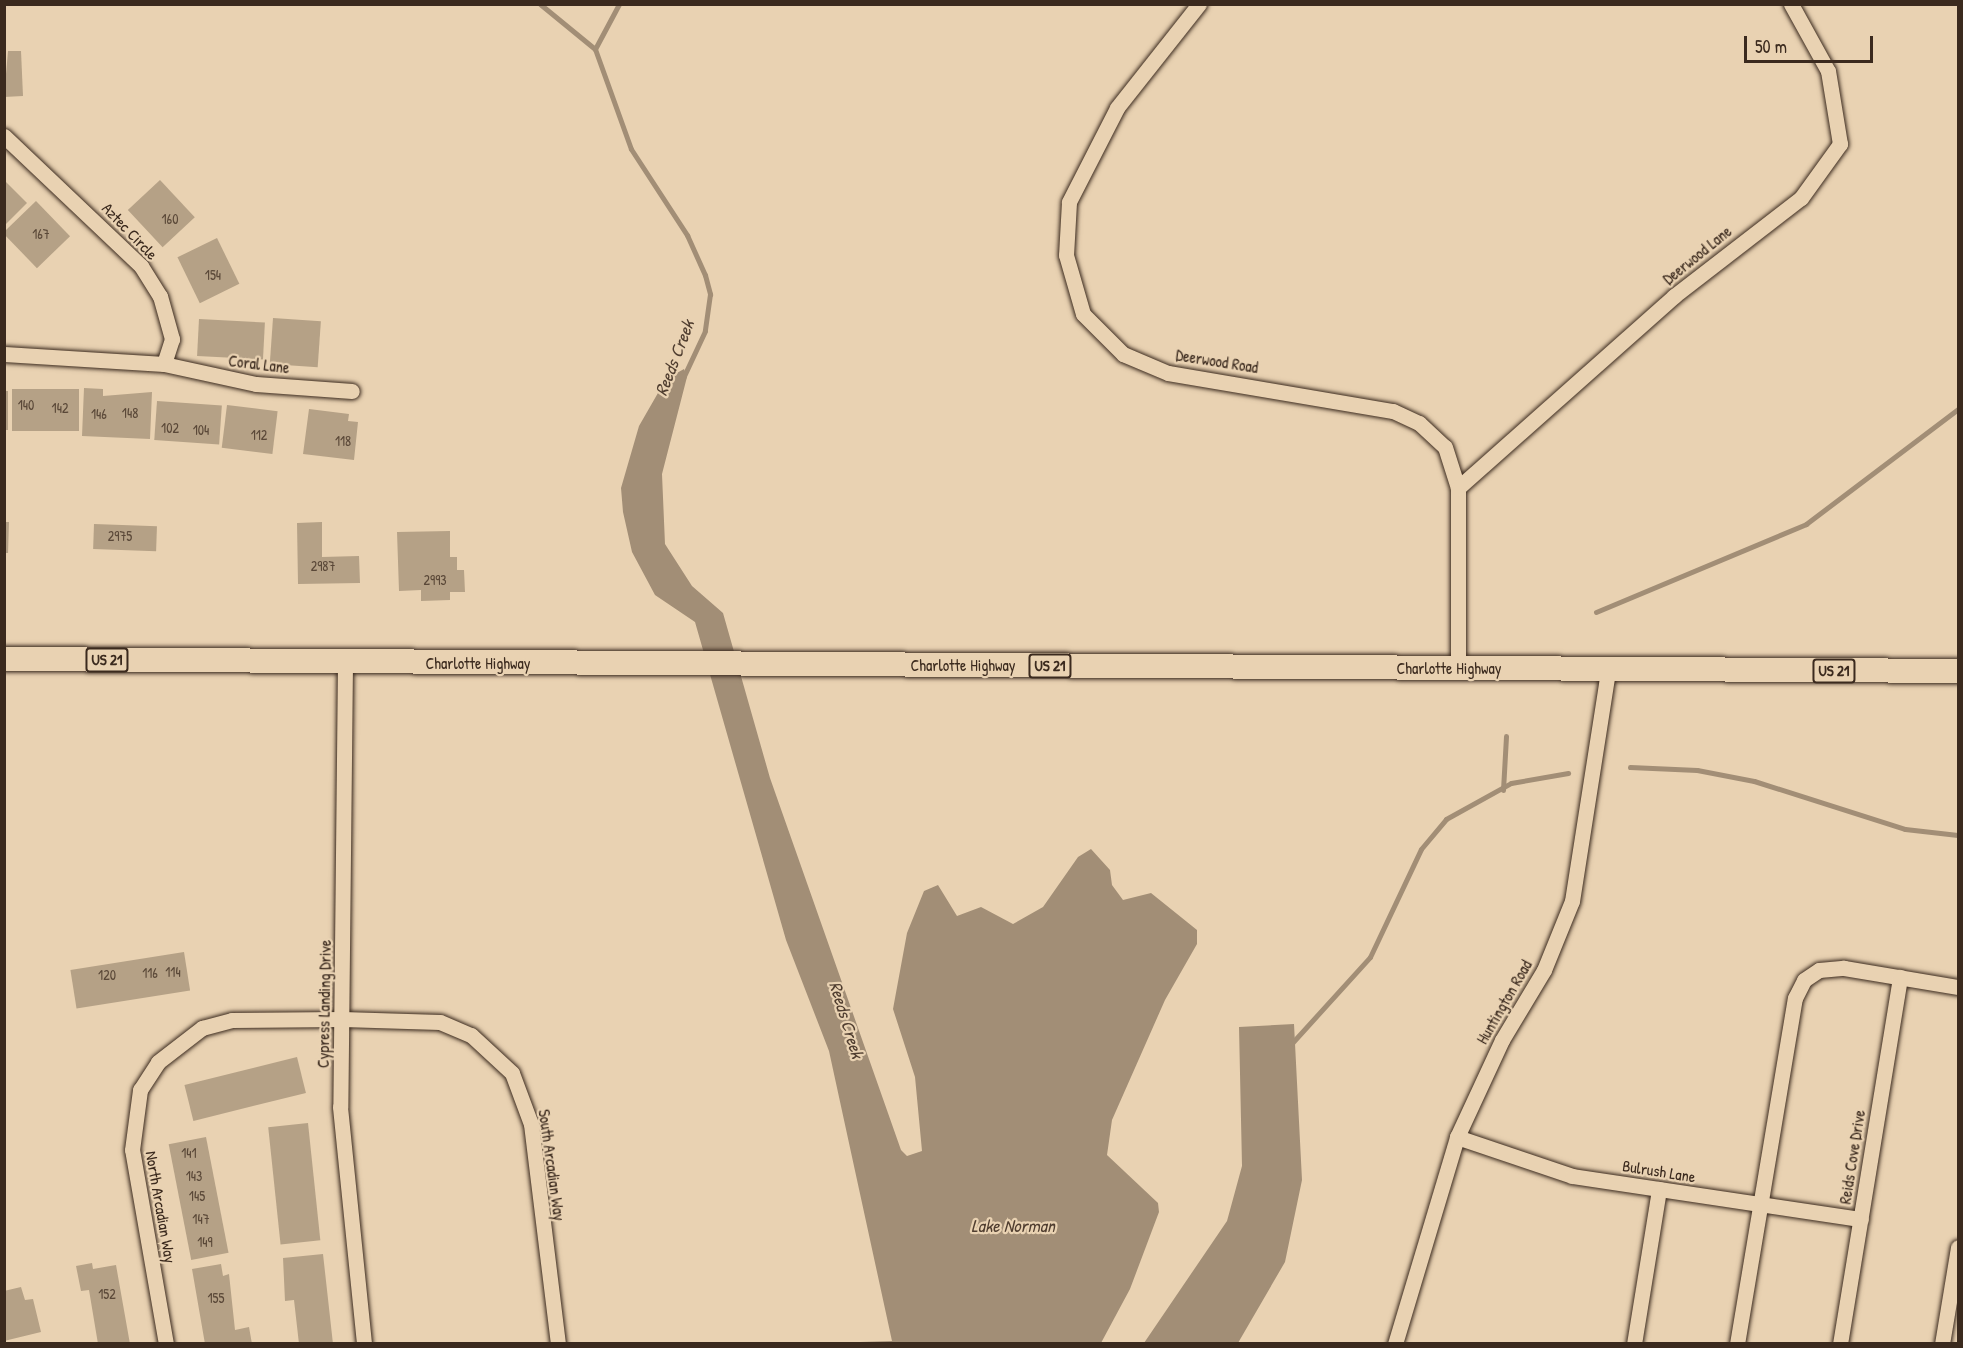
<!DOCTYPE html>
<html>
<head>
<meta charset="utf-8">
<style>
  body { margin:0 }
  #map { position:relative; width:1963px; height:1348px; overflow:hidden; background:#e9d2b2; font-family:"Patrick Hand",sans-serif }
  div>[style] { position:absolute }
  .water>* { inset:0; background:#a28e76 }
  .stream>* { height:5px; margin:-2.5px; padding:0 2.5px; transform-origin:2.5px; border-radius:2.5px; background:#a28e76 }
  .building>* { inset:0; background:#b5a186; transform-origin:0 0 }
  .roads { filter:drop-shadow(0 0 2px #3b2a1e) drop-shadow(0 0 2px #3b2a1e) }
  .street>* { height:15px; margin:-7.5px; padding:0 7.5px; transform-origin:7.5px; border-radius:7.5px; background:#e9d2b2 }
  .primary>* { height:24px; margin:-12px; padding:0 12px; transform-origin:12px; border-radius:12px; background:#e9d2b2 }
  span { translate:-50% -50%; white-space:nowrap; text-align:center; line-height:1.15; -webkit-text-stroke:4.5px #e9d2b2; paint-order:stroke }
  .number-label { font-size:14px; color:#5a4838 }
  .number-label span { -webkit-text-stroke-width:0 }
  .shield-label span { padding:2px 4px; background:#e9d2b2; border:2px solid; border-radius:4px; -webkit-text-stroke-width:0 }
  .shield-label { font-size:15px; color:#3b2a1e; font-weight:700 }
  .street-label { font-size:16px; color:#3b2a1e }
  .water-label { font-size:18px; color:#503e30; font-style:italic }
  .frame { position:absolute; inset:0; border:6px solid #3b2a1e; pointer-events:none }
  .scale { position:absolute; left:1744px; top:36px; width:129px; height:27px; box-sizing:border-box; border:3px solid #3b2a1e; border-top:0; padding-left:8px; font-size:18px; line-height:21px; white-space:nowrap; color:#3b2a1e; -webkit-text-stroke:4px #e9d2b2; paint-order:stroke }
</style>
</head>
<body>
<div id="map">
  <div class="water">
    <i style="clip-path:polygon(684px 369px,687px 377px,662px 474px,665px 544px,692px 586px,723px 613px,770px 778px,901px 1150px,907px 1156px,922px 1151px,915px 1077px,893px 1009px,907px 933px,924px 891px,938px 885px,957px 916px,981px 907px,1013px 924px,1043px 907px,1078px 857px,1091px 849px,1110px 870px,1112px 885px,1123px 900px,1151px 893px,1197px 930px,1197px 944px,1165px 1000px,1112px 1120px,1107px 1155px,1158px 1203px,1159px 1212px,1130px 1289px,1101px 1343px,829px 1343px,892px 1341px,829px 1051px,786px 940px,695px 622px,655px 595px,632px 552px,623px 512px,621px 488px,639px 426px,666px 379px)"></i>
    <i style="clip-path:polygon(1294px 1024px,1302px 1180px,1285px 1262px,1238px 1343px,1144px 1343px,1227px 1221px,1242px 1166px,1239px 1027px)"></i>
  </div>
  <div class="stream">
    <i style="left:540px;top:4px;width:71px;rotate:39.3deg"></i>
    <i style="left:595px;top:49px;width:106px;rotate:70.2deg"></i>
    <i style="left:631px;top:149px;width:103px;rotate:56.9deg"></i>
    <i style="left:687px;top:235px;width:44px;rotate:65.8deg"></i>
    <i style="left:705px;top:275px;width:20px;rotate:75deg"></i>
    <i style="left:710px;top:294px;width:37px;rotate:98deg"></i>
    <i style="left:705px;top:331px;width:52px;rotate:115.1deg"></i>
    <i style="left:595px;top:49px;width:51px;rotate:-61.9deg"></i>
    <i style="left:1596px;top:612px;width:228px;rotate:-22.7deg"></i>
    <i style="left:1806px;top:524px;width:191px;rotate:-37.1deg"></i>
    <i style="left:1630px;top:767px;width:67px;rotate:2.6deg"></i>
    <i style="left:1697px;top:770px;width:58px;rotate:10.9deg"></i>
    <i style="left:1754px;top:781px;width:158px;rotate:17.6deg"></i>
    <i style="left:1905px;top:829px;width:53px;rotate:6.5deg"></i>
    <i style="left:1503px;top:790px;width:54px;rotate:-86.8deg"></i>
    <i style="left:1292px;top:1043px;width:116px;rotate:-47.8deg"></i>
    <i style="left:1370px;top:957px;width:119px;rotate:-64.7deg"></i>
    <i style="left:1421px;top:849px;width:39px;rotate:-50deg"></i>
    <i style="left:1446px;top:819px;width:74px;rotate:-29deg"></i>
    <i style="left:1511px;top:783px;width:58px;rotate:-10deg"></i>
  </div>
  <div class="building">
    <i style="clip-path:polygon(8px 51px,21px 51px,23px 96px,4px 97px)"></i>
    <i style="clip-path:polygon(4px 180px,27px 203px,4px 226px)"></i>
    <i style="left:160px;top:180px;width:51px;height:44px;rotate:47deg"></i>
    <i style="left:36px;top:201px;width:49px;height:46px;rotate:46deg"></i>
    <i style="left:217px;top:238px;width:51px;height:44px;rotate:64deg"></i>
    <i style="left:273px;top:318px;width:48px;height:46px;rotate:4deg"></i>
    <i style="left:199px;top:319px;width:66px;height:37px;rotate:3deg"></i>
    <i style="clip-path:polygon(84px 388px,103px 389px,103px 396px,152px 392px,150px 439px,82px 436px)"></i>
    <i style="left:12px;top:389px;width:67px;height:42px"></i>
    <i style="left:5px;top:391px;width:3px;height:39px"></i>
    <i style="left:157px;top:401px;width:65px;height:39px;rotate:4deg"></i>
    <i style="left:227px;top:405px;width:51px;height:43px;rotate:7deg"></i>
    <i style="clip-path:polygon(309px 409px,349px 414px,348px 421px,358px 422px,354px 460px,303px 454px)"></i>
    <i style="clip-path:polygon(4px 522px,9px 522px,8px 553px,4px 553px)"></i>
    <i style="clip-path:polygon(322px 522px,322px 557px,359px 556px,360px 583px,298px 584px,297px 523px)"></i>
    <i style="left:94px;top:524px;width:63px;height:25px;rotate:2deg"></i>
    <i style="clip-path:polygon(450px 531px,450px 557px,457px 557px,457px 570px,464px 570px,465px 592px,450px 592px,450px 600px,421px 601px,421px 590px,399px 591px,397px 532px)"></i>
    <i style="left:184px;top:952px;width:39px;height:115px;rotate:81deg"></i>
    <i style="left:297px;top:1057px;width:37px;height:116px;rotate:76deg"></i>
    <i style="left:308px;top:1123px;width:118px;height:40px;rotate:84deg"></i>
    <i style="left:206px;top:1137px;width:118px;height:38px;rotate:79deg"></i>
    <i style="clip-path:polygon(323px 1254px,333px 1344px,299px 1344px,294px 1300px,285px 1301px,283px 1258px)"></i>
    <i style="clip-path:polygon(92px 1263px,93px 1269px,116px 1265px,130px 1344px,98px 1344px,89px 1290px,81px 1291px,76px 1266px)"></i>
    <i style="clip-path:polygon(221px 1264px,223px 1276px,229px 1274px,235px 1330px,249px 1327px,252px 1344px,205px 1344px,192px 1269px)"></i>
    <i style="clip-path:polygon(21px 1287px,25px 1300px,33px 1299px,41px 1332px,4px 1341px,4px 1291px)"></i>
  </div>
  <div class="roads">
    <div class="street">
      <i style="left:1199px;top:4px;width:132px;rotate:128.3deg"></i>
      <i style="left:1117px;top:108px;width:106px;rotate:117.1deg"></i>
      <i style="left:1069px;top:202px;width:53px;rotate:93.2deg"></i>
      <i style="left:1066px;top:255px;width:61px;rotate:73.9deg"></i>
      <i style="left:1083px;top:314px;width:57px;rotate:45deg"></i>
      <i style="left:1123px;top:354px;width:49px;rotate:22.9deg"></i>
      <i style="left:1168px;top:373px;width:228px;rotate:9.6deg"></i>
      <i style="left:1393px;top:411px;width:29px;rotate:25deg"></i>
      <i style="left:1419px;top:423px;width:35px;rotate:43deg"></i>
      <i style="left:1445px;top:447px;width:43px;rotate:72.4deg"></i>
      <i style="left:1458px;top:488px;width:180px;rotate:90deg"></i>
      <i style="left:4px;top:136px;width:189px;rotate:43.5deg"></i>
      <i style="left:141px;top:266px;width:36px;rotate:58deg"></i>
      <i style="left:160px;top:296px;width:45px;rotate:74.4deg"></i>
      <i style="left:172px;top:339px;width:26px;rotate:108deg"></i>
      <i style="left:164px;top:364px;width:160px;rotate:-176.4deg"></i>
      <i style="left:164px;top:364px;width:94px;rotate:12.3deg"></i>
      <i style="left:256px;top:384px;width:96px;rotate:4.2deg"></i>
      <i style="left:1458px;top:488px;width:289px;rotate:-41.6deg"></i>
      <i style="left:1674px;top:296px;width:160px;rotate:-37.7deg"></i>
      <i style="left:1801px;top:198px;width:67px;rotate:-54.2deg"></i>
      <i style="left:1840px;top:144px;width:74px;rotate:-99.3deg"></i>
      <i style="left:1828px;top:71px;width:77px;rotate:-118.9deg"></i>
      <i style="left:345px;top:663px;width:444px;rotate:90.6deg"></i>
      <i style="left:340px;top:1107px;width:238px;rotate:84.2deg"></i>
      <i style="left:1457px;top:1137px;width:121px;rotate:18.7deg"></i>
      <i style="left:1572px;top:1176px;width:292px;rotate:8.5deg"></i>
      <i style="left:166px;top:1344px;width:197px;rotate:-99.9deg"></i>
      <i style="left:132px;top:1150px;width:61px;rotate:-82.4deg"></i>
      <i style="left:140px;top:1090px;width:33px;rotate:-57deg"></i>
      <i style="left:158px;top:1062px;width:56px;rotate:-37.7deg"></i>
      <i style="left:202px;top:1028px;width:31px;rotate:-15deg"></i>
      <i style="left:232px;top:1020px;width:110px;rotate:-0.5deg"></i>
      <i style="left:342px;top:1019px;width:98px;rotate:1.8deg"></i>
      <i style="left:440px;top:1022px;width:34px;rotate:23deg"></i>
      <i style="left:471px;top:1035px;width:56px;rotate:42.8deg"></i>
      <i style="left:512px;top:1073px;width:54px;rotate:69.6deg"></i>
      <i style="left:531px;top:1124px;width:222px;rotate:83deg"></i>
      <i style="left:1395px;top:1344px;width:216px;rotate:-73.3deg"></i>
      <i style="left:1457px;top:1137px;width:107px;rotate:-65.1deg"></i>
      <i style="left:1502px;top:1040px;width:82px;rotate:-59deg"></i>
      <i style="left:1544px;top:970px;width:74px;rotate:-67.9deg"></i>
      <i style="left:1572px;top:901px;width:234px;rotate:-81.1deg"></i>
      <i style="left:1634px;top:1344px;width:157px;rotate:-80.8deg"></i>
      <i style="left:1737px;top:1344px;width:351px;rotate:-80.5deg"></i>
      <i style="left:1795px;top:998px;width:20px;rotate:-63deg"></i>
      <i style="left:1804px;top:980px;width:18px;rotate:-34deg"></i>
      <i style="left:1819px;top:970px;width:25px;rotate:-5deg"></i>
      <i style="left:1844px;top:968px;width:116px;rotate:9.5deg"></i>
      <i style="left:1840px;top:1344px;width:372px;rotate:-80.7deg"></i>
      <i style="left:1942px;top:1344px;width:98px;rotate:-80.6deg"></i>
    </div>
    <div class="primary">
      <i style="left:4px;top:659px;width:1954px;rotate:0.35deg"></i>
    </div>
  </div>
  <div class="number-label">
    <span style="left:170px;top:219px">160</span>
    <span style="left:41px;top:234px">167</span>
    <span style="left:213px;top:275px">154</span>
    <span style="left:26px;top:405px">140</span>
    <span style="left:60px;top:408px">142</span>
    <span style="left:130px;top:413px">148</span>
    <span style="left:99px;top:414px">146</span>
    <span style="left:170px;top:428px">102</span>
    <span style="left:201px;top:430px">104</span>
    <span style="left:259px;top:435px">112</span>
    <span style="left:343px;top:441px">118</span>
    <span style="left:120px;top:536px">2975</span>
    <span style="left:323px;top:566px">2987</span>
    <span style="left:435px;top:580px">2993</span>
    <span style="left:173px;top:972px">114</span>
    <span style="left:150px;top:973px">116</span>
    <span style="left:107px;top:975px">120</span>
    <span style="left:189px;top:1153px">141</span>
    <span style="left:194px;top:1176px">143</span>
    <span style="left:197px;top:1196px">145</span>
    <span style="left:201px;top:1219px">147</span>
    <span style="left:205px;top:1242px">149</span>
    <span style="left:107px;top:1294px">152</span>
    <span style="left:216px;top:1298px">155</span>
  </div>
  <div class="shield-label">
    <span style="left:107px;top:660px">US 21</span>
    <span style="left:1050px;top:666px">US 21</span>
    <span style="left:1834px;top:671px">US 21</span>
  </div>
  <div class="street-label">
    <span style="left:130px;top:231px;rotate:46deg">Aztec Circle</span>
    <span style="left:1697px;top:255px;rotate:-39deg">Deerwood Lane</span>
    <span style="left:1217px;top:361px;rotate:9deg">Deerwood Road</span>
    <span style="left:259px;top:364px;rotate:7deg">Coral Lane</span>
    <span style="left:478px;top:663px">Charlotte Highway</span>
    <span style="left:963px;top:665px">Charlotte Highway</span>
    <span style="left:1449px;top:668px">Charlotte Highway</span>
    <span style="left:1504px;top:1002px;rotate:-60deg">Huntington Road</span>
    <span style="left:324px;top:1004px;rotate:-89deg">Cypress Landing Drive</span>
    <span style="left:1852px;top:1157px;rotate:-81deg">Reids Cove Drive</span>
    <span style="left:552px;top:1165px;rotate:82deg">South Arcadian Way</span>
    <span style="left:1659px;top:1171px;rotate:9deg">Bulrush Lane</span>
    <span style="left:161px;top:1207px;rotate:80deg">North Arcadian Way</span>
  </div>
  <div class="water-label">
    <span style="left:675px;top:358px;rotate:-69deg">Reeds Creek</span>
    <span style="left:846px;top:1020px;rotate:73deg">Reeds Creek</span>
    <span style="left:1013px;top:1226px">Lake Norman</span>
  </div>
  <div class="frame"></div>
  <div class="scale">50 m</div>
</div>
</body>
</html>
